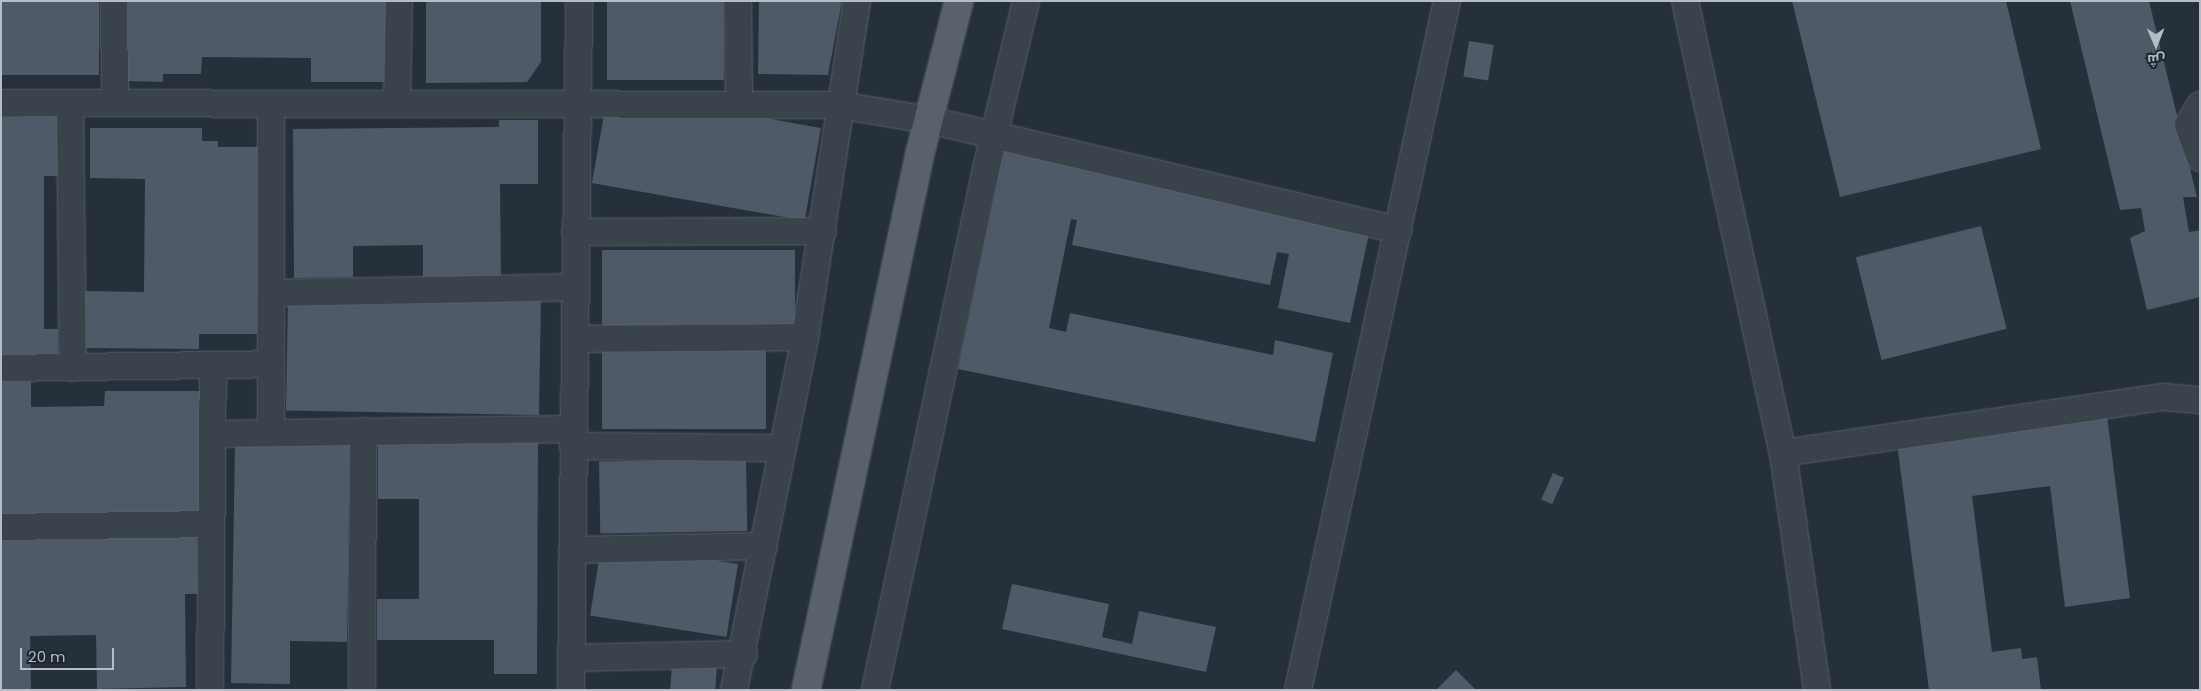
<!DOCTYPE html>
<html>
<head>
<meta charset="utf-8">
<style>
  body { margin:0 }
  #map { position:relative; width:2201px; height:691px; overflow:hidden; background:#26303b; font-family:Poppins,Cairo,sans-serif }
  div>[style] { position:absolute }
  .building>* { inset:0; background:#4e5a67; transform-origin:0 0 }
  .roads { filter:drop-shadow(0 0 1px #58606a) drop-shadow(0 0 1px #58606a) }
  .minor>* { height:26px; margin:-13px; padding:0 13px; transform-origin:13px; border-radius:13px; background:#3a424c }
  .primary>* { height:28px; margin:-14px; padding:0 14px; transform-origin:14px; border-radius:14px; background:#58616c }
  span { translate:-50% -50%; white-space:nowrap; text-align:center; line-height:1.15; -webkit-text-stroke:5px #1f2731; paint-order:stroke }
  .frame { position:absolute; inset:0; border:2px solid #b5bdc7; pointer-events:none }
  .north { position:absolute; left:2131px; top:20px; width:50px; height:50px; -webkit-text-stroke:4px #1f2731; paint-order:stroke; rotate:179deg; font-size:14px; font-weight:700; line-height:20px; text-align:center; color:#b5bdc7 }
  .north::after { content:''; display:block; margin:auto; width:18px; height:22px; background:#b5bdc7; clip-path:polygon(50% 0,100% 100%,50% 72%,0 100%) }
  .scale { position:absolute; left:20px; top:648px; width:94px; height:22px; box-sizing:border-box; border:2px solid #b5bdc7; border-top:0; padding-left:6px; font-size:15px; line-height:18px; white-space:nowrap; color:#b5bdc7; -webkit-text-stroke:4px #1f2731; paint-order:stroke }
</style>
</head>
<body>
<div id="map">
  <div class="building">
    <i style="left:1px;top:1px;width:98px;height:74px"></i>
    <i style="clip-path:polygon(126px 1px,389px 1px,388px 82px,311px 82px,311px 58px,202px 57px,201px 74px,163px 74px,163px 82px,126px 81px)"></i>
    <i style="clip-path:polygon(426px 1px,541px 1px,541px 62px,527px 82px,426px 83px)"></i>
    <i style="left:607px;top:1px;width:117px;height:79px"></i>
    <i style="clip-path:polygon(759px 1px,842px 1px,828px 75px,758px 74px)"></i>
    <i style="clip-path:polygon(1792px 1px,2006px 1px,2041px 149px,1840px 197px)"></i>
    <i style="clip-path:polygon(2070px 1px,2149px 1px,2197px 197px,2183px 197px,2189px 232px,2200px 230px,2200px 297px,2147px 310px,2130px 238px,2145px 231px,2141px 208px,2120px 210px)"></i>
    <i style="left:1469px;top:41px;width:25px;height:36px;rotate:9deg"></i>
    <i style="clip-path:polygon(58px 116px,58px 176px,44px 176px,44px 329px,58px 329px,58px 359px,1px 358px,1px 117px)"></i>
    <i style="clip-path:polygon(499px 120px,538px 120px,538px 184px,500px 184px,501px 279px,423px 280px,423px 245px,353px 246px,353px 277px,294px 278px,293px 129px,499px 127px)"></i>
    <i style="clip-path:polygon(90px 128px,202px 128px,202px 141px,218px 141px,218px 147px,259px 147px,257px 334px,199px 334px,199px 349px,82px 348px,82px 291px,144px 292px,145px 179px,90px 178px)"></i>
    <i style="left:821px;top:128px;width:94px;height:216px;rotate:100deg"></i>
    <i style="clip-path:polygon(1005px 144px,1372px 219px,1350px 323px,1278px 308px,1289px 254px,1277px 252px,1270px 285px,1072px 245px,1077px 220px,1071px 219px,1049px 328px,1066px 332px,1070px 313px,1273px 355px,1275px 340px,1333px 353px,1315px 442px,958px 369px)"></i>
    <i style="left:1981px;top:226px;width:106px;height:129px;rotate:76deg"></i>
    <i style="left:602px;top:250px;width:193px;height:78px"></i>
    <i style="left:541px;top:297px;width:118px;height:253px;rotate:91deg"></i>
    <i style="left:602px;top:343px;width:164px;height:86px"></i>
    <i style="clip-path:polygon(1px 381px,31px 381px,31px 407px,104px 406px,105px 391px,201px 391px,201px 515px,1px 516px)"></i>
    <i style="clip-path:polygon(2107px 416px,2130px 598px,2065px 607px,2050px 486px,1972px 496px,1992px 652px,2021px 648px,2022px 659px,2037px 657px,2041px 690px,1929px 690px,1897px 443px)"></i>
    <i style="clip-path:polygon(378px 440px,538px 441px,537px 674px,494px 674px,494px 640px,377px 640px,377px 599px,419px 599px,419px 499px,378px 499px)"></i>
    <i style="clip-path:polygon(235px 444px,350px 445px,347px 642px,290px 641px,290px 684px,231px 683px)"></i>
    <i style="left:746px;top:459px;width:72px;height:147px;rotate:89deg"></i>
    <i style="left:1553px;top:473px;width:12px;height:29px;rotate:24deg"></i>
    <i style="clip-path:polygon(197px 534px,198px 594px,185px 594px,186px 687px,97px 689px,96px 635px,30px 636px,31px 690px,1px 690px,1px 537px)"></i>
    <i style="left:738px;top:564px;width:74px;height:138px;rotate:99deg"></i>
    <i style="clip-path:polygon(1012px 584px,1109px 604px,1102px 637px,1132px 644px,1139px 611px,1216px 627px,1206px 672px,1002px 629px)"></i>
    <i style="left:672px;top:664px;width:45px;height:26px;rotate:4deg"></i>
    <i style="clip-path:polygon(1456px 670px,1476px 690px,1436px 690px)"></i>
  </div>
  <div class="roads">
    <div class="minor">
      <i style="left:114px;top:1px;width:100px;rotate:89.4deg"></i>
      <i style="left:738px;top:1px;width:102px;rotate:89.4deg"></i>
      <i style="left:1685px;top:1px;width:463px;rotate:77.8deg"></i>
      <i style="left:1783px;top:453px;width:239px;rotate:81.8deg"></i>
      <i style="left:397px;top:102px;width:101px;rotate:-88.9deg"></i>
      <i style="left:1px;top:103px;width:838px;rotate:0.14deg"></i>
      <i style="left:839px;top:105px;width:91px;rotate:9.5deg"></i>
      <i style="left:929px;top:120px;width:482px;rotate:13.2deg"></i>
      <i style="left:70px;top:103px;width:265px;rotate:89.4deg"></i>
      <i style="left:2200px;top:105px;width:23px;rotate:121deg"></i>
      <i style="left:2188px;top:125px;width:35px;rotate:70deg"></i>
      <i style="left:575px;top:232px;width:248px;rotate:-0.2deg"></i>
      <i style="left:272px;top:293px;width:303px;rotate:-1.1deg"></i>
      <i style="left:575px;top:339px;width:230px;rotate:-0.5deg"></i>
      <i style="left:1px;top:368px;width:270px;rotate:-0.8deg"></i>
      <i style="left:271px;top:432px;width:328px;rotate:-90deg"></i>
      <i style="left:212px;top:434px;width:361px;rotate:-0.8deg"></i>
      <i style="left:573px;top:446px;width:207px;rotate:0.6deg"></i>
      <i style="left:1783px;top:453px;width:385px;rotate:-8.4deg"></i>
      <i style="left:2164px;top:397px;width:36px;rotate:5deg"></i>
      <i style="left:1px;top:527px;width:209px;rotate:-0.8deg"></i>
      <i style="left:572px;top:550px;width:192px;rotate:-1.2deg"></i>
      <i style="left:571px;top:658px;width:173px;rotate:-1.3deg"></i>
      <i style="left:210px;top:690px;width:323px;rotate:-89.5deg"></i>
      <i style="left:362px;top:690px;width:259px;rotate:-89.8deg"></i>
      <i style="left:571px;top:690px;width:689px;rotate:-89.33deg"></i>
      <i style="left:734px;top:690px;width:360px;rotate:-78.6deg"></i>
      <i style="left:805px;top:337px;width:340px;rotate:-81.2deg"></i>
      <i style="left:875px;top:690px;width:533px;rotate:-77.97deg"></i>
      <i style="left:986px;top:169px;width:173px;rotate:-76.6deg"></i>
      <i style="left:1298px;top:690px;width:705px;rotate:-77.8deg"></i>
    </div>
    <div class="primary">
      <i style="left:806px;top:690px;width:549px;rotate:-78.01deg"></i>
      <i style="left:920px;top:153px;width:157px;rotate:-75.6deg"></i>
    </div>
  </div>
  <div class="frame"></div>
  <div class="north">ش</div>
  <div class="scale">20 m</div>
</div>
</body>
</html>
